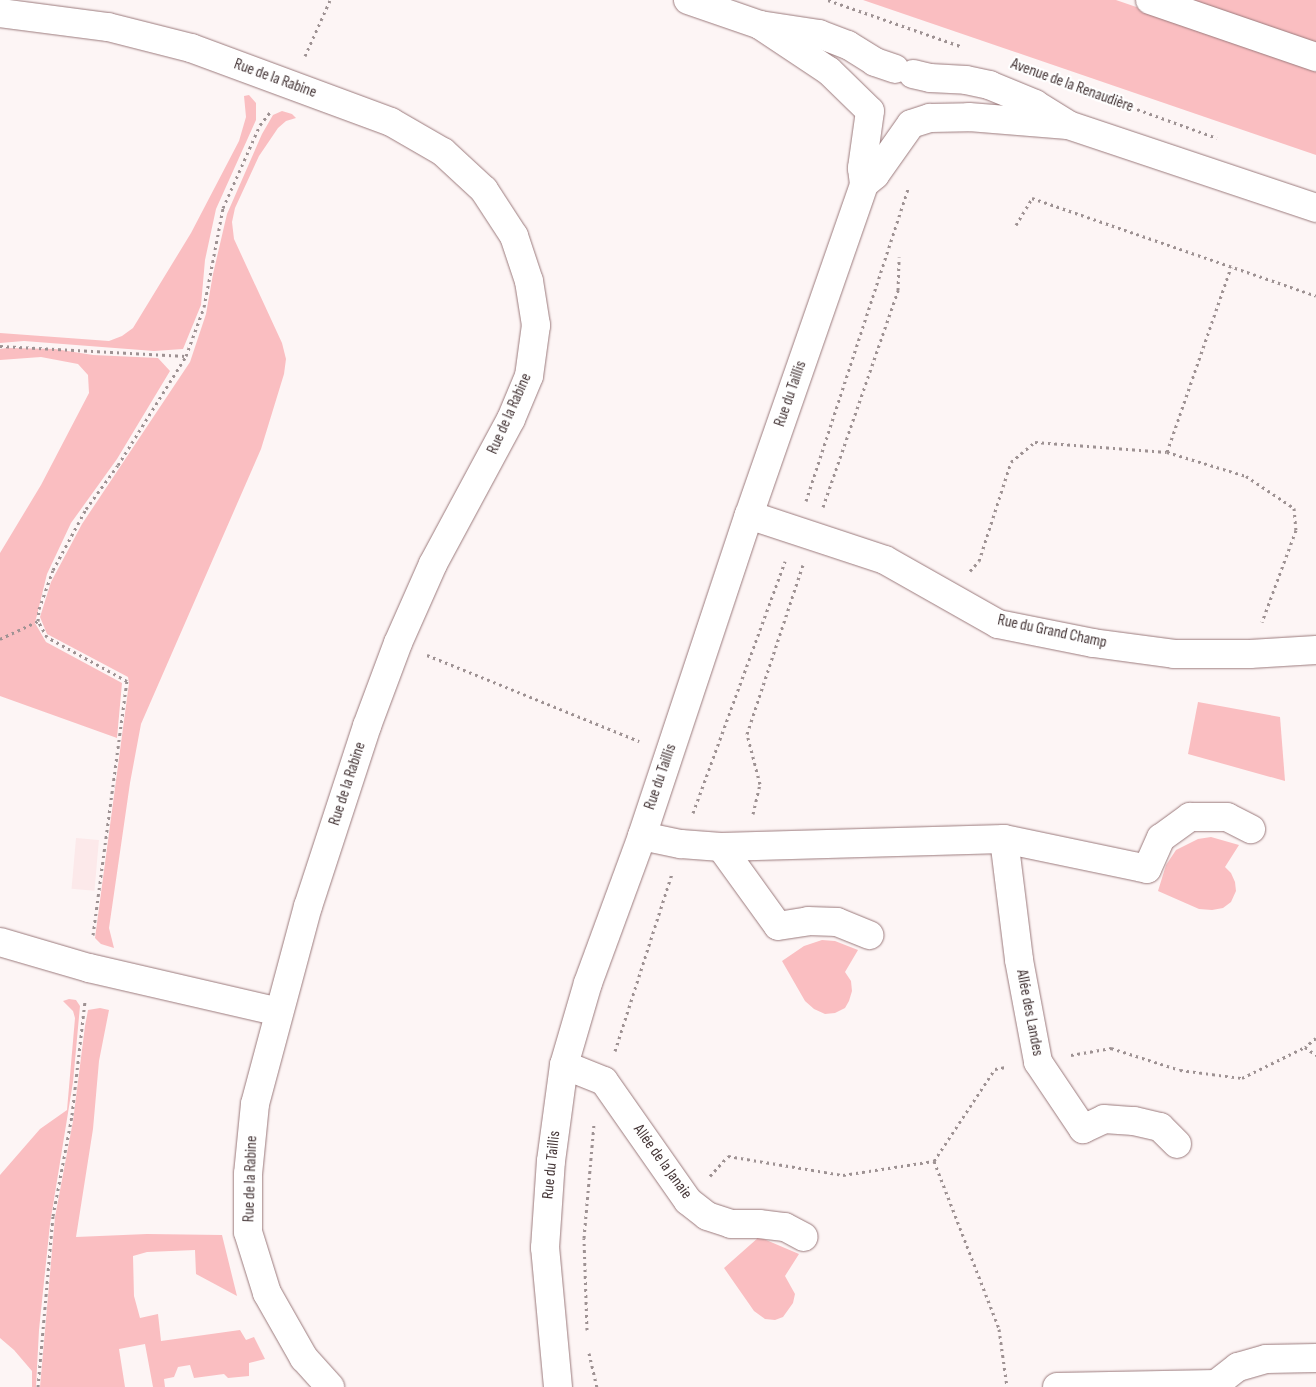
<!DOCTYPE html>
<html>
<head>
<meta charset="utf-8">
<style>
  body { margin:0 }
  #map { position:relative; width:1316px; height:1387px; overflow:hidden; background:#fdf5f5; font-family:"Sofia Sans Condensed",sans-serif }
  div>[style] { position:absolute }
  .built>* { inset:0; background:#fce9ea; transform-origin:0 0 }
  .green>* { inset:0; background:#fabec1 }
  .path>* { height:3px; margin-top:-1.5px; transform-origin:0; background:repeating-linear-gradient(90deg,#9e9293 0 2.5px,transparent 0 6.5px) }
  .roads { filter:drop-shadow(0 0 1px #9b7a7c) drop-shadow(0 0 1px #9b7a7c) }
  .minor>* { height:28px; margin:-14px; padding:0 14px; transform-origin:14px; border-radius:14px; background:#fff }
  span { translate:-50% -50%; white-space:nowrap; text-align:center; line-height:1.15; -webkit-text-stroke:4.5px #fff; paint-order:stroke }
  .street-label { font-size:16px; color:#463738 }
</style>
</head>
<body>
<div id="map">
  <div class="built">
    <i style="left:76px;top:838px;width:23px;height:51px;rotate:5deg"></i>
  </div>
  <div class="green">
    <i style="clip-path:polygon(863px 0,1116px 0,1316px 69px,1316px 155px)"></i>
    <i style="clip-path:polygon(1185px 0,1316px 0,1316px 45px)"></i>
    <i style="clip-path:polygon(249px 95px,256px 103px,256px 120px,216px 209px,205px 260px,201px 305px,183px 349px,154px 351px,24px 341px,0 343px,0 333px,109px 341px,122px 336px,133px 328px,191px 233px,239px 141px,246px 117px,244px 96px)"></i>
    <i style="clip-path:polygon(282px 111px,292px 114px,296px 118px,286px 121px,278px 128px,259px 156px,235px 208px,232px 222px,234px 239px,282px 343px,286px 359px,284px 374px,261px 449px,141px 724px,130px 783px,109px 928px,114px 948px,101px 944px,95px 938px,129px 683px,128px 677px,47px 634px,40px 617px,51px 582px,82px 524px,190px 362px,206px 314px,213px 274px,227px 214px,262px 134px,273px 115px)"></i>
    <i style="clip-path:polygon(7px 348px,55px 349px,93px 355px,158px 358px,170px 371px,117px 459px,71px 523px,47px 574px,35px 623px,46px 642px,122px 683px,117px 738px,0 696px,0 553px,41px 485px,89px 393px,88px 375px,78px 364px,41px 357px,0 360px,0 349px)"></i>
    <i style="clip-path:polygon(1198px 702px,1280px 717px,1285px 781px,1188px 754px)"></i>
    <i style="clip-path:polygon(1211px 837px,1239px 845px,1225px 867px,1231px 873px,1235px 882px,1236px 891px,1231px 902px,1223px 908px,1212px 910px,1199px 909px,1158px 891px,1166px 865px,1176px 850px,1198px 839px)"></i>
    <i style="clip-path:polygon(822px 940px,835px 941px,858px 950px,845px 972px,851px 981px,852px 991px,849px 1001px,845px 1008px,835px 1013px,825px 1014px,814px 1009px,805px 1001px,782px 961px,804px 946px)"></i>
    <i style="clip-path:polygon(69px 999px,76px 1000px,80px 1006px,73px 1082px,50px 1224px,39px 1330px,36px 1387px,32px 1387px,32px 1371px,14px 1350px,0 1338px,0 1175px,40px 1129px,67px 1110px,75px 1018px,73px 1011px,63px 1001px)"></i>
    <i style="clip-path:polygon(100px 1008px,109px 1010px,99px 1061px,93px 1129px,76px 1237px,147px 1234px,222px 1235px,237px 1296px,196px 1274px,195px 1250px,147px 1252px,133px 1256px,134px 1296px,140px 1318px,158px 1314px,161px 1341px,240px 1330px,246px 1340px,254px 1337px,265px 1359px,249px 1363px,249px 1376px,228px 1378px,224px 1374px,194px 1378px,190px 1365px,178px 1367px,174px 1377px,164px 1379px,165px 1387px,153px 1387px,145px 1344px,119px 1349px,125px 1387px,40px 1387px,55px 1217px,73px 1121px,85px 1026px,88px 1010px)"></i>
    <i style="clip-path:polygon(759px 1237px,799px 1254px,785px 1276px,795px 1294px,793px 1303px,783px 1317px,775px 1320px,765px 1319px,754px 1311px,724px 1268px)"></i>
  </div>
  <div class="path">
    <i style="left:828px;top:0;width:140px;rotate:19.2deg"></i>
    <i style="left:305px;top:56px;width:61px;rotate:-65.9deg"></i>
    <i style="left:1070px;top:85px;width:156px;rotate:19.8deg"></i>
    <i style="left:1016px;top:225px;width:31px;rotate:-59deg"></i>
    <i style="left:1032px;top:198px;width:300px;rotate:19deg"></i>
    <i style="left:0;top:346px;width:186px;rotate:3.1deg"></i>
    <i style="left:186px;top:356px;width:52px;rotate:-69.8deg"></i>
    <i style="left:204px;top:307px;width:101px;rotate:-79.1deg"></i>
    <i style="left:223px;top:208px;width:91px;rotate:-66deg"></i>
    <i style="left:260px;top:125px;width:16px;rotate:-52deg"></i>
    <i style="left:1167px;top:452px;width:196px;rotate:-70.9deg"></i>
    <i style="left:806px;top:501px;width:331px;rotate:-71.9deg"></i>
    <i style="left:823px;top:507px;width:230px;rotate:-70.9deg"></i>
    <i style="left:898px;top:290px;width:33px;rotate:-88deg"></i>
    <i style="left:970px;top:571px;width:13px;rotate:-48deg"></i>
    <i style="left:979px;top:561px;width:104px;rotate:-72.1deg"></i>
    <i style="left:1011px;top:462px;width:31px;rotate:-40deg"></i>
    <i style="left:1035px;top:442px;width:132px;rotate:4.3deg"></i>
    <i style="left:1167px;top:452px;width:83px;rotate:16.9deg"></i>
    <i style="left:1246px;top:476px;width:58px;rotate:33.7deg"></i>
    <i style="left:1294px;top:508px;width:22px;rotate:85deg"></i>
    <i style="left:1296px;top:530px;width:98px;rotate:110.3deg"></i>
    <i style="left:0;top:639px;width:42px;rotate:-25.3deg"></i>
    <i style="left:427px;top:655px;width:229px;rotate:22.1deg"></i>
    <i style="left:693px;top:813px;width:268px;rotate:-69.9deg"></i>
    <i style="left:753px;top:814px;width:31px;rotate:-77deg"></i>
    <i style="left:760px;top:784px;width:52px;rotate:-104.6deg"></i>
    <i style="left:747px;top:734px;width:178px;rotate:-71.7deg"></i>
    <i style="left:93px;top:935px;width:256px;rotate:-82.4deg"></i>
    <i style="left:127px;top:681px;width:91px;rotate:-151.2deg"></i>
    <i style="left:47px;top:637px;width:18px;rotate:-119deg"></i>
    <i style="left:38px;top:621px;width:12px;rotate:-85deg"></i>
    <i style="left:39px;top:609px;width:41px;rotate:-70.3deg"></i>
    <i style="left:53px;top:570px;width:69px;rotate:-61.6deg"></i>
    <i style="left:86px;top:509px;width:54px;rotate:-54deg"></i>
    <i style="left:118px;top:465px;width:128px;rotate:-58deg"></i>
    <i style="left:1316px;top:1038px;width:14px;rotate:141deg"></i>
    <i style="left:1305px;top:1047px;width:14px;rotate:36deg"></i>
    <i style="left:615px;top:1051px;width:187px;rotate:-72.2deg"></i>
    <i style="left:1071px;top:1055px;width:41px;rotate:-9.9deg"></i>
    <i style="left:1111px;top:1048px;width:72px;rotate:17.7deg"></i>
    <i style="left:1180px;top:1070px;width:63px;rotate:7.4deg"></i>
    <i style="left:1242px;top:1078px;width:70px;rotate:-26.2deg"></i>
    <i style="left:934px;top:1161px;width:110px;rotate:-56.5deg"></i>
    <i style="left:995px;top:1069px;width:11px;rotate:-10deg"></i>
    <i style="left:710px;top:1176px;width:27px;rotate:-48deg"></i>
    <i style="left:728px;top:1156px;width:117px;rotate:9.4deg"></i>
    <i style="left:843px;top:1175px;width:92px;rotate:-8.7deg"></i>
    <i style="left:934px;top:1161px;width:180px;rotate:68.8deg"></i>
    <i style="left:999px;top:1329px;width:59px;rotate:82.1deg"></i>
    <i style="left:587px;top:1330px;width:92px;rotate:-91.9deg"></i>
    <i style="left:584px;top:1238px;width:114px;rotate:-85deg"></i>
    <i style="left:589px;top:1353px;width:35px;rotate:77deg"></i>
    <i style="left:38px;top:1387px;width:172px;rotate:-85deg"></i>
    <i style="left:53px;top:1216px;width:103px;rotate:-79.3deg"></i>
    <i style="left:72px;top:1115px;width:115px;rotate:-83.5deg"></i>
  </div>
  <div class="roads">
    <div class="minor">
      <i style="left:688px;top:0;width:76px;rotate:19.1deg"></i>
      <i style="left:760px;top:25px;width:60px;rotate:8.7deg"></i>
      <i style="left:819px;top:34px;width:31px;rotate:21deg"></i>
      <i style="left:848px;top:45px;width:32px;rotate:32deg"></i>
      <i style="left:875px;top:62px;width:21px;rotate:19deg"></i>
      <i style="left:1150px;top:0;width:176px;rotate:19deg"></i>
      <i style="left:0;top:13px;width:109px;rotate:7.4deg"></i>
      <i style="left:108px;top:27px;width:86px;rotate:14.2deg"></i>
      <i style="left:191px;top:48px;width:213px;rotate:20.3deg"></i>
      <i style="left:391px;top:122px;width:60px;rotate:30deg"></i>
      <i style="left:443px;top:152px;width:56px;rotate:42.8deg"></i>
      <i style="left:484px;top:190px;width:55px;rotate:56.9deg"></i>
      <i style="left:514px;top:236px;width:47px;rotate:71.6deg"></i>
      <i style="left:529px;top:281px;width:45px;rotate:81deg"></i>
      <i style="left:536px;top:325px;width:51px;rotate:97.8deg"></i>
      <i style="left:529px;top:376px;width:47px;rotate:112.7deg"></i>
      <i style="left:511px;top:419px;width:165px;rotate:118.3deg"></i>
      <i style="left:433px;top:564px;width:86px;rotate:113.9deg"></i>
      <i style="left:398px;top:643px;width:89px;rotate:110.5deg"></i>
      <i style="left:367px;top:726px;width:189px;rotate:108.1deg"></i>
      <i style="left:308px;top:906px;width:205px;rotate:105deg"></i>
      <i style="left:255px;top:1104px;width:70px;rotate:95.7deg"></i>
      <i style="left:248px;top:1174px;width:58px;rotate:90deg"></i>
      <i style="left:248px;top:1232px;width:64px;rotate:72.7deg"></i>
      <i style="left:267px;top:1293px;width:75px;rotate:60.4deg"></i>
      <i style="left:304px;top:1358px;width:39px;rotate:48deg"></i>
      <i style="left:760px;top:25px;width:83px;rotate:33.7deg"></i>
      <i style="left:829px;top:71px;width:57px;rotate:44.3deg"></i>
      <i style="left:870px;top:111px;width:58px;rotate:98deg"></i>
      <i style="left:862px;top:168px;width:16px;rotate:83deg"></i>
      <i style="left:864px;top:184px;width:14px;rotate:-39deg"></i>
      <i style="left:875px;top:175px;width:62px;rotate:-54.8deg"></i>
      <i style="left:911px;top:124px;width:20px;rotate:-18deg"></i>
      <i style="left:930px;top:118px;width:39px;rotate:-1deg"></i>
      <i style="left:969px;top:117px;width:99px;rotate:4.6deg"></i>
      <i style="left:913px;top:74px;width:17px;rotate:13deg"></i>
      <i style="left:930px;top:78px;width:36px;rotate:3deg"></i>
      <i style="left:966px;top:80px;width:24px;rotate:12deg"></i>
      <i style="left:989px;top:85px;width:50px;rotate:22.4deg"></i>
      <i style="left:1035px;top:104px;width:39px;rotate:32deg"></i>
      <i style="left:1068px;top:125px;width:262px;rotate:18.5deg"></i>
      <i style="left:749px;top:515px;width:143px;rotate:18.3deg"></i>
      <i style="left:885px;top:560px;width:130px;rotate:29.5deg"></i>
      <i style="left:998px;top:624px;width:97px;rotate:11.3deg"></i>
      <i style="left:1093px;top:643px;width:82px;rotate:7.7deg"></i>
      <i style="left:1174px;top:654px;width:76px"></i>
      <i style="left:1250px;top:654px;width:66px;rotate:-3.5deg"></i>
      <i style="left:642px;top:836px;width:40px;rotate:12deg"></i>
      <i style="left:681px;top:844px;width:40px;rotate:4.3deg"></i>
      <i style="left:721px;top:847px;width:283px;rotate:-1.6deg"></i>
      <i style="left:1004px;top:839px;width:146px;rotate:11.8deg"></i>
      <i style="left:1147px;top:869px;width:34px;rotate:-66deg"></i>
      <i style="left:1161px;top:838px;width:36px;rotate:-36deg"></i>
      <i style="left:1190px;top:817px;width:37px"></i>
      <i style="left:1227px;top:817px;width:27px;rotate:27deg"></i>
      <i style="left:1004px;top:839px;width:122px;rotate:82.9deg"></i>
      <i style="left:1019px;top:960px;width:104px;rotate:79.4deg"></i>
      <i style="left:1038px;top:1062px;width:81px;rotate:56.1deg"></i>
      <i style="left:1083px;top:1129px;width:23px;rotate:-25deg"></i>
      <i style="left:1104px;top:1119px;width:30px;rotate:4deg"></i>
      <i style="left:1134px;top:1121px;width:27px;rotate:13deg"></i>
      <i style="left:1160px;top:1127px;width:24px;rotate:45deg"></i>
      <i style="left:721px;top:847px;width:97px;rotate:54.2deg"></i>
      <i style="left:778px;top:926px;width:30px;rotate:-9deg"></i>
      <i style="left:808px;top:921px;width:29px;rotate:2deg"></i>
      <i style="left:837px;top:922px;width:35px;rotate:22deg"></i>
      <i style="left:0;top:942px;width:93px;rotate:16.3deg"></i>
      <i style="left:89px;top:968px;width:195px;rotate:13deg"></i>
      <i style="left:564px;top:1065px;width:43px;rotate:21.8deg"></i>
      <i style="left:604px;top:1081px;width:146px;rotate:55deg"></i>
      <i style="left:688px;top:1201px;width:24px;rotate:38deg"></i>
      <i style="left:707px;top:1216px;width:25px;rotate:18deg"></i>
      <i style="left:731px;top:1224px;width:28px"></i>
      <i style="left:759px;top:1224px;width:26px;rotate:7deg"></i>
      <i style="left:785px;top:1227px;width:21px;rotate:28deg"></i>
      <i style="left:558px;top:1387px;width:140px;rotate:-95.3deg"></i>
      <i style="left:545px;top:1248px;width:87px;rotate:-86.1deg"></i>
      <i style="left:551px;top:1161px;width:97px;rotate:-82.3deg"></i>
      <i style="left:564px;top:1065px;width:85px;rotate:-73.7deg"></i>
      <i style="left:588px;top:983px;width:157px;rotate:-69.8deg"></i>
      <i style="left:642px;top:836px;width:338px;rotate:-71.6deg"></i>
      <i style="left:749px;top:515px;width:350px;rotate:-70.8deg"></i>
      <i style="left:1057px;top:1387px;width:159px;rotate:-1.1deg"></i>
      <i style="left:1216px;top:1384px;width:28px;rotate:-38deg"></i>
      <i style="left:1238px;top:1367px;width:29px;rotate:-16deg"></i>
      <i style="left:1266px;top:1359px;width:50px;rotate:-1.1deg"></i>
    </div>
  </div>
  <div class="street-label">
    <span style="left:275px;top:79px;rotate:20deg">Rue de la Rabine</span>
    <span style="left:1072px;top:86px;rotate:20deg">Avenue de la Renaudière</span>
    <span style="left:791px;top:394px;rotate:-71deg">Rue du Taillis</span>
    <span style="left:510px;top:414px;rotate:-66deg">Rue de la Rabine</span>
    <span style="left:1052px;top:632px;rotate:12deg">Rue du Grand Champ</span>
    <span style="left:661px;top:777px;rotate:-71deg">Rue du Taillis</span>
    <span style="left:348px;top:784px;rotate:-72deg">Rue de la Rabine</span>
    <span style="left:1029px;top:1013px;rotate:79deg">Allée des Landes</span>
    <span style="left:662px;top:1162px;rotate:54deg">Allée de la Janaie</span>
    <span style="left:552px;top:1165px;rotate:-84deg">Rue du Taillis</span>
    <span style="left:251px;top:1179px;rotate:-88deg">Rue de la Rabine</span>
  </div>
</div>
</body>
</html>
